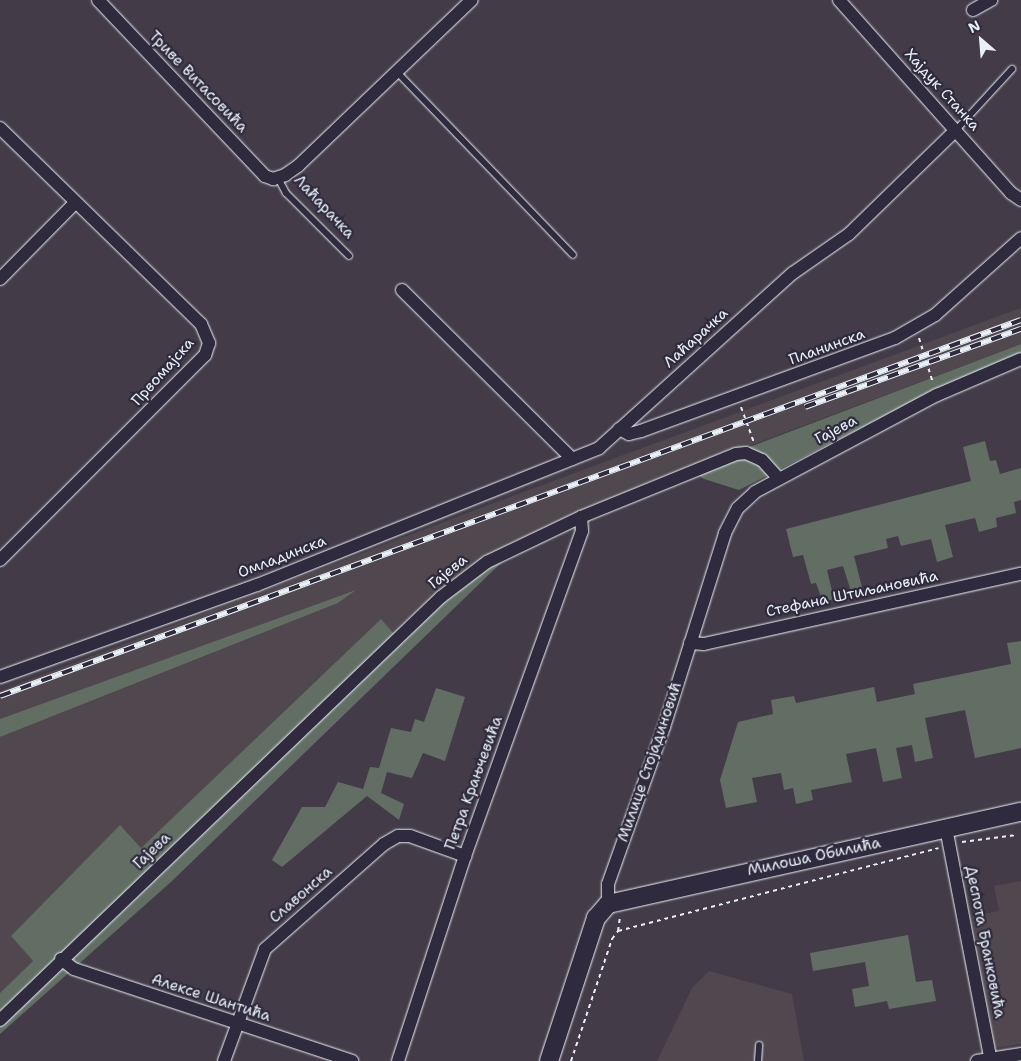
<!DOCTYPE html>
<html>
<head>
<meta charset="utf-8">
<style>
  body { margin:0 }
  #map { position:relative; width:1021px; height:1061px; overflow:hidden; background:#433b47; font-family:"Shantell Sans",sans-serif }
  div>[style] { position:absolute }
  .built>* { inset:0; background:#51474e }
  .green>* { inset:0; background:#626e64 }
  .path>* { height:2px; margin-top:-1px; transform-origin:0; background:repeating-linear-gradient(90deg,#e8f1f8 0 4px,transparent 0 8px) }
  .roads { filter:drop-shadow(0 0 1px #e8f1f8) drop-shadow(0 0 1px #e8f1f8) }
  .lane>* { height:6px; margin:-3px; padding:0 3px; transform-origin:3px; border-radius:3px; background:#2f2a3d }
  .street>* { height:12px; margin:-6px; padding:0 6px; transform-origin:6px; border-radius:6px; background:#2f2a3d }
  .secondary>* { height:18px; margin:-9px; padding:0 9px; transform-origin:9px; border-radius:9px; background:#2f2a3d }
  .rail>* { height:5.5px; margin-top:-2.75px; transform-origin:0; background:repeating-linear-gradient(90deg,#2f2a3d 0 11px,#e8f1f8 0 22px); box-sizing:border-box; border-block:1px solid #e8f1f8 }
  span { translate:-50% -50%; white-space:nowrap; text-align:center; line-height:1.15; -webkit-text-stroke:4.5px #2f2a3d; paint-order:stroke }
  .street-label { font-size:15px; color:#e8f1f8 }
  .north { position:absolute; left:956px; top:15px; width:50px; height:50px; -webkit-text-stroke:4px #2f2a3d; paint-order:stroke; rotate:333deg; font-size:14px; font-weight:700; line-height:20px; text-align:center; color:#e8f1f8 }
  .north::after { content:''; display:block; margin:auto; width:18px; height:22px; background:#e8f1f8; clip-path:polygon(50% 0,100% 100%,50% 72%,0 100%) }
</style>
</head>
<body>
<div id="map">
  <div class="built">
    <i style="clip-path:polygon(1021px 308px,1021px 344px,733px 452px,470px 568px,393px 634px,380px 620px,141px 848px,120px 826px,11px 936px,33px 961px,0 993px,0 737px,338px 603px,354px 591px,0 719px,0 691px,491px 504px)"></i>
    <i style="clip-path:polygon(1021px 881px,1021px 1044px,995px 1048px,972px 916px,999px 911px,994px 886px)"></i>
    <i style="clip-path:polygon(709px 971px,792px 994px,804px 1061px,657px 1061px,692px 988px)"></i>
  </div>
  <div class="green">
    <i style="clip-path:polygon(1021px 344px,1021px 354px,908px 404px,739px 490px,704px 479px,689px 470px)"></i>
    <i style="clip-path:polygon(985px 441px,990px 461px,996px 460px,1000px 474px,1021px 468px,1021px 500px,1014px 502px,1016px 513px,996px 518px,997px 527px,979px 532px,975px 518px,945px 525px,953px 557px,937px 562px,931px 539px,901px 546px,898px 536px,886px 539px,888px 548px,854px 556px,864px 595px,853px 598px,843px 566px,827px 570px,834px 599px,823px 602px,816px 583px,811px 584px,803px 555px,793px 557px,786px 529px,971px 481px,963px 447px)"></i>
    <i style="clip-path:polygon(530px 535px,172px 881px,0 1034px,0 993px,33px 961px,11px 936px,120px 825px,141px 848px,381px 619px,393px 633px,470px 568px)"></i>
    <i style="clip-path:polygon(356px 590px,338px 603px,0 737px,0 719px)"></i>
    <i style="clip-path:polygon(1021px 641px,1021px 748px,975px 758px,965px 710px,925px 718px,933px 758px,915px 762px,912px 745px,896px 748px,902px 778px,883px 782px,876px 748px,846px 754px,852px 782px,811px 790px,813px 800px,796px 804px,793px 788px,784px 790px,781px 773px,752px 778px,757px 802px,726px 808px,720px 780px,738px 722px,773px 714px,771px 700px,794px 696px,796px 703px,874px 687px,877px 702px,915px 694px,913px 684px,1011px 664px,1007px 643px)"></i>
    <i style="clip-path:polygon(436px 688px,465px 697px,445px 761px,423px 753px,412px 778px,387px 772px,381px 793px,404px 804px,399px 820px,367px 796px,282px 867px,272px 860px,302px 807px,325px 807px,338px 782px,363px 789px,370px 767px,379px 768px,391px 728px,411px 732px,415px 719px,424px 722px)"></i>
    <i style="clip-path:polygon(908px 935px,916px 982px,932px 980px,936px 1001px,889px 1009px,887px 1001px,855px 1007px,852px 989px,869px 986px,865px 962px,813px 971px,810px 953px)"></i>
  </div>
  <div class="path">
    <i style="left:919px;top:338px;width:47px;rotate:72.7deg"></i>
    <i style="left:741px;top:407px;width:38px;rotate:70deg"></i>
    <i style="left:962px;top:842px;width:55px;rotate:-7.3deg"></i>
    <i style="left:618px;top:931px;width:331px;rotate:-14.5deg"></i>
    <i style="left:571px;top:1061px;width:129px;rotate:-71.4deg"></i>
    <i style="left:612px;top:939px;width:10px;rotate:-53deg"></i>
    <i style="left:618px;top:931px;width:15px;rotate:-82deg"></i>
  </div>
  <div class="roads">
    <div class="lane">
      <i style="left:396px;top:71px;width:255px;rotate:46.1deg"></i>
      <i style="left:956px;top:130px;width:83px;rotate:-47.4deg"></i>
      <i style="left:278px;top:178px;width:17px;rotate:62deg"></i>
      <i style="left:286px;top:193px;width:89px;rotate:45deg"></i>
      <i style="left:758px;top:1061px;width:16px;rotate:-86deg"></i>
    </div>
    <div class="street">
      <i style="left:98px;top:0;width:243px;rotate:46.5deg"></i>
      <i style="left:265px;top:176px;width:9px;rotate:21deg"></i>
      <i style="left:273px;top:179px;width:13px;rotate:-18deg"></i>
      <i style="left:285px;top:175px;width:16px;rotate:-35deg"></i>
      <i style="left:298px;top:166px;width:240px;rotate:-43.7deg"></i>
      <i style="left:839px;top:0;width:259px;rotate:48.3deg"></i>
      <i style="left:1011px;top:193px;width:12px;rotate:35deg"></i>
      <i style="left:973px;top:10px;width:21px;rotate:-29deg"></i>
      <i style="left:0;top:128px;width:281px;rotate:44.3deg"></i>
      <i style="left:201px;top:324px;width:21px;rotate:67deg"></i>
      <i style="left:209px;top:343px;width:13px;rotate:108deg"></i>
      <i style="left:205px;top:355px;width:290px;rotate:135deg"></i>
      <i style="left:0;top:279px;width:107px;rotate:-45.4deg"></i>
      <i style="left:402px;top:290px;width:240px;rotate:44.8deg"></i>
      <i style="left:619px;top:429px;width:11px;rotate:27deg"></i>
      <i style="left:629px;top:434px;width:12px;rotate:-14deg"></i>
      <i style="left:641px;top:431px;width:270px;rotate:-20.1deg"></i>
      <i style="left:895px;top:338px;width:46px;rotate:-29.9deg"></i>
      <i style="left:935px;top:315px;width:115px;rotate:-41.8deg"></i>
      <i style="left:690px;top:643px;width:14px;rotate:4deg"></i>
      <i style="left:704px;top:644px;width:325px;rotate:-12.5deg"></i>
      <i style="left:0;top:677px;width:273px;rotate:-19.7deg"></i>
      <i style="left:257px;top:585px;width:368px;rotate:-21.8deg"></i>
      <i style="left:599px;top:448px;width:261px;rotate:-42.1deg"></i>
      <i style="left:793px;top:273px;width:68px;rotate:-34.9deg"></i>
      <i style="left:849px;top:234px;width:149px;rotate:-44.2deg"></i>
      <i style="left:946px;top:828px;width:237px;rotate:79.1deg"></i>
      <i style="left:608px;top:904px;width:20px;rotate:-90deg"></i>
      <i style="left:608px;top:884px;width:167px;rotate:-70.4deg"></i>
      <i style="left:664px;top:727px;width:203px;rotate:-72.5deg"></i>
      <i style="left:725px;top:533px;width:28px;rotate:-63deg"></i>
      <i style="left:738px;top:508px;width:23px;rotate:-43deg"></i>
      <i style="left:755px;top:492px;width:206px;rotate:-28.1deg"></i>
      <i style="left:937px;top:395px;width:91px;rotate:-23.2deg"></i>
      <i style="left:61px;top:959px;width:16px;rotate:38deg"></i>
      <i style="left:74px;top:969px;width:293px;rotate:18.3deg"></i>
      <i style="left:0;top:1020px;width:611px;rotate:-43.81deg"></i>
      <i style="left:441px;top:597px;width:58px;rotate:-37.3deg"></i>
      <i style="left:487px;top:562px;width:104px;rotate:-25.6deg"></i>
      <i style="left:581px;top:517px;width:167px;rotate:-22.1deg"></i>
      <i style="left:736px;top:454px;width:10px;rotate:-6deg"></i>
      <i style="left:746px;top:453px;width:17px;rotate:24deg"></i>
      <i style="left:762px;top:460px;width:25px;rotate:48deg"></i>
      <i style="left:224px;top:1061px;width:119px;rotate:-69.9deg"></i>
      <i style="left:265px;top:949px;width:159px;rotate:-41.4deg"></i>
      <i style="left:384px;top:844px;width:16px;rotate:-30deg"></i>
      <i style="left:398px;top:836px;width:12px"></i>
      <i style="left:410px;top:836px;width:59px;rotate:20deg"></i>
      <i style="left:398px;top:1061px;width:216px;rotate:-71.9deg"></i>
      <i style="left:465px;top:856px;width:345px;rotate:-70.2deg"></i>
      <i style="left:582px;top:531px;width:14px;rotate:-94deg"></i>
      <i style="left:977px;top:1061px;width:45px;rotate:-9deg"></i>
    </div>
    <div class="secondary">
      <i style="left:549px;top:1061px;width:151px;rotate:-71.8deg"></i>
      <i style="left:596px;top:918px;width:18px;rotate:-49deg"></i>
      <i style="left:608px;top:904px;width:423px;rotate:-12.6deg"></i>
    </div>
  </div>
  <div class="rail">
    <i style="left:805px;top:407px;width:230px;rotate:-19.9deg"></i>
    <i style="left:0;top:696px;width:1088px;rotate:-20.22deg"></i>
  </div>
  <div class="street-label">
    <span style="left:198px;top:82px;rotate:46deg">Триве Витасовића</span>
    <span style="left:942px;top:90px;rotate:48deg">Хајдук Станка</span>
    <span style="left:324px;top:207px;rotate:47deg">Лаћарачка</span>
    <span style="left:696px;top:338px;rotate:-42deg">Лаћарачка</span>
    <span style="left:827px;top:347px;rotate:-20deg">Планинска</span>
    <span style="left:163px;top:372px;rotate:-48deg">Првомајска</span>
    <span style="left:836px;top:430px;rotate:-28deg">Гајева</span>
    <span style="left:282px;top:557px;rotate:-21deg">Омладинска</span>
    <span style="left:448px;top:572px;rotate:-39deg">Гајева</span>
    <span style="left:852px;top:594px;rotate:-12deg">Стефана Штиљановића</span>
    <span style="left:650px;top:762px;rotate:-71deg">Милице Стојадиновић</span>
    <span style="left:474px;top:783px;rotate:-70deg">Петра Крањчевића</span>
    <span style="left:152px;top:851px;rotate:-44deg">Гајева</span>
    <span style="left:814px;top:857px;rotate:-12deg">Милоша Обилића</span>
    <span style="left:301px;top:895px;rotate:-41deg">Славонска</span>
    <span style="left:985px;top:942px;rotate:79deg">Деспота Бранковића</span>
    <span style="left:211px;top:998px;rotate:18deg">Алексе Шантића</span>
  </div>
  <div class="north">N</div>
</div>
</body>
</html>
